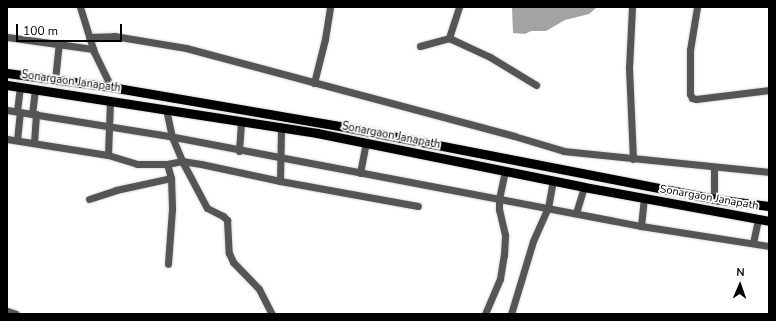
<!DOCTYPE html>
<html>
<head>
<meta charset="utf-8">
<style>
  body { margin:0 }
  #map { position:relative; width:776px; height:321px; overflow:hidden; background:#fff; font-family:"Nunito Sans",sans-serif }
  div>[style] { position:absolute }
  .water>* { inset:0; background:#a3a3a3 }
  .roads { filter:drop-shadow(0 0 1px #dbdbdb) drop-shadow(0 0 1px #dbdbdb) }
  .minor>* { height:7px; margin:-3.5px; padding:0 3.5px; transform-origin:3.5px; border-radius:3.5px; background:#555 }
  .major>* { height:9px; margin:-4.5px; padding:0 4.5px; transform-origin:4.5px; border-radius:4.5px; background:#000 }
  span { translate:-50% -50%; white-space:nowrap; text-align:center; line-height:1.15; -webkit-text-stroke:3.5px #fff; paint-order:stroke }
  .street-label { font-size:11px; color:#000 }
  .frame { position:absolute; inset:0; border:8px solid #000; pointer-events:none }
  .north { position:absolute; left:720px; top:265px; width:40px; height:40px; -webkit-text-stroke:3px #fff; paint-order:stroke; rotate:2deg; font-size:11px; font-weight:700; line-height:16px; text-align:center; color:#000 }
  .north::after { content:''; display:block; margin:auto; width:14px; height:18px; background:#000; clip-path:polygon(50% 0,100% 100%,50% 72%,0 100%) }
  .scale { position:absolute; left:16px; top:24px; width:106px; height:18px; box-sizing:border-box; border:2px solid #000; border-top:0; padding-left:5px; font-size:12px; line-height:14px; white-space:nowrap; color:#000; -webkit-text-stroke:3px #fff; paint-order:stroke }
</style>
</head>
<body>
<div id="map">
  <div class="water">
    <i style="clip-path:polygon(512px 7px,597px 7px,589px 14px,565px 20px,546px 31px,531px 31px,525px 34px,513px 33px)"></i>
  </div>
  <div class="roads">
    <div class="minor">
      <i style="left:80px;top:7px;width:47px;rotate:72.7deg"></i>
      <i style="left:94px;top:52px;width:39px;rotate:64deg"></i>
      <i style="left:459px;top:7px;width:33px;rotate:108deg"></i>
      <i style="left:449px;top:38px;width:45px;rotate:24.9deg"></i>
      <i style="left:490px;top:57px;width:54px;rotate:31.3deg"></i>
      <i style="left:632px;top:7px;width:61px;rotate:92.8deg"></i>
      <i style="left:629px;top:68px;width:91px;rotate:87.5deg"></i>
      <i style="left:697px;top:7px;width:44px;rotate:99.2deg"></i>
      <i style="left:690px;top:50px;width:44px;rotate:90deg"></i>
      <i style="left:690px;top:94px;width:4px;rotate:63deg"></i>
      <i style="left:692px;top:98px;width:4px;rotate:14deg"></i>
      <i style="left:696px;top:99px;width:74px;rotate:-7deg"></i>
      <i style="left:7px;top:37px;width:87px;rotate:7.9deg"></i>
      <i style="left:89px;top:37px;width:25px;rotate:-2deg"></i>
      <i style="left:114px;top:36px;width:73px;rotate:9.5deg"></i>
      <i style="left:186px;top:48px;width:340px;rotate:15deg"></i>
      <i style="left:514px;top:136px;width:52px;rotate:16.7deg"></i>
      <i style="left:564px;top:151px;width:206px;rotate:5.8deg"></i>
      <i style="left:420px;top:46px;width:30px;rotate:-15deg"></i>
      <i style="left:55px;top:80px;width:36px;rotate:-84deg"></i>
      <i style="left:314px;top:83px;width:45px;rotate:-76deg"></i>
      <i style="left:325px;top:39px;width:32px;rotate:-81deg"></i>
      <i style="left:166px;top:109px;width:29px;rotate:78deg"></i>
      <i style="left:172px;top:137px;width:26px;rotate:67deg"></i>
      <i style="left:182px;top:161px;width:53px;rotate:62deg"></i>
      <i style="left:207px;top:208px;width:18px;rotate:27deg"></i>
      <i style="left:223px;top:216px;width:6px;rotate:45deg"></i>
      <i style="left:227px;top:220px;width:33px;rotate:87deg"></i>
      <i style="left:229px;top:253px;width:10px;rotate:66deg"></i>
      <i style="left:233px;top:262px;width:37px;rotate:46deg"></i>
      <i style="left:259px;top:289px;width:28px;rotate:63deg"></i>
      <i style="left:7px;top:110px;width:164px;rotate:9.1deg"></i>
      <i style="left:169px;top:136px;width:481px;rotate:10.8deg"></i>
      <i style="left:641px;top:226px;width:130px;rotate:8.9deg"></i>
      <i style="left:17px;top:111px;width:24px;rotate:-83deg"></i>
      <i style="left:32px;top:114px;width:25px;rotate:-83deg"></i>
      <i style="left:7px;top:139px;width:102px;rotate:9deg"></i>
      <i style="left:108px;top:155px;width:30px;rotate:17deg"></i>
      <i style="left:137px;top:164px;width:30px"></i>
      <i style="left:167px;top:164px;width:15px;rotate:-11deg"></i>
      <i style="left:182px;top:161px;width:19px;rotate:9deg"></i>
      <i style="left:201px;top:164px;width:81px;rotate:12.1deg"></i>
      <i style="left:280px;top:181px;width:140px;rotate:10.3deg"></i>
      <i style="left:17px;top:140px;width:28px;rotate:-84deg"></i>
      <i style="left:34px;top:143px;width:29px;rotate:-86deg"></i>
      <i style="left:239px;top:151px;width:30px;rotate:-86deg"></i>
      <i style="left:108px;top:155px;width:55px;rotate:-87.9deg"></i>
      <i style="left:167px;top:164px;width:15px;rotate:74deg"></i>
      <i style="left:171px;top:178px;width:31px;rotate:88deg"></i>
      <i style="left:172px;top:209px;width:55px;rotate:94.2deg"></i>
      <i style="left:714px;top:167px;width:32px;rotate:90deg"></i>
      <i style="left:360px;top:173px;width:31px;rotate:-79deg"></i>
      <i style="left:280px;top:181px;width:53px;rotate:-88.9deg"></i>
      <i style="left:89px;top:199px;width:28px;rotate:-18deg"></i>
      <i style="left:116px;top:190px;width:56px;rotate:-12.3deg"></i>
      <i style="left:576px;top:213px;width:27px;rotate:-73deg"></i>
      <i style="left:641px;top:226px;width:28px;rotate:-84deg"></i>
      <i style="left:753px;top:243px;width:25px;rotate:-78deg"></i>
      <i style="left:7px;top:311px;width:9px;rotate:18deg"></i>
      <i style="left:485px;top:314px;width:38px;rotate:-67deg"></i>
      <i style="left:500px;top:279px;width:24px;rotate:-81deg"></i>
      <i style="left:504px;top:255px;width:20px;rotate:-87deg"></i>
      <i style="left:505px;top:235px;width:26px;rotate:-103deg"></i>
      <i style="left:499px;top:210px;width:11px;rotate:-90deg"></i>
      <i style="left:499px;top:199px;width:29px;rotate:-78deg"></i>
      <i style="left:511px;top:314px;width:76px;rotate:-73.2deg"></i>
      <i style="left:533px;top:241px;width:36px;rotate:-66deg"></i>
      <i style="left:548px;top:208px;width:27px;rotate:-80deg"></i>
    </div>
    <div class="major">
      <i style="left:7px;top:73px;width:105px;rotate:7.7deg"></i>
      <i style="left:111px;top:87px;width:242px;rotate:9.7deg"></i>
      <i style="left:350px;top:128px;width:371px;rotate:11deg"></i>
      <i style="left:714px;top:199px;width:55px;rotate:7.3deg"></i>
      <i style="left:7px;top:85px;width:314px;rotate:8.8deg"></i>
      <i style="left:317px;top:133px;width:272px;rotate:11.4deg"></i>
      <i style="left:584px;top:187px;width:188px;rotate:10.4deg"></i>
    </div>
  </div>
  <div class="street-label">
    <span style="left:71px;top:82px;rotate:8deg">Sonargaon Janapath</span>
    <span style="left:391px;top:136px;rotate:11deg">Sonargaon Janapath</span>
    <span style="left:709px;top:198px;rotate:10deg">Sonargaon Janapath</span>
  </div>
  <div class="frame"></div>
  <div class="north">N</div>
  <div class="scale">100 m</div>
</div>
</body>
</html>
